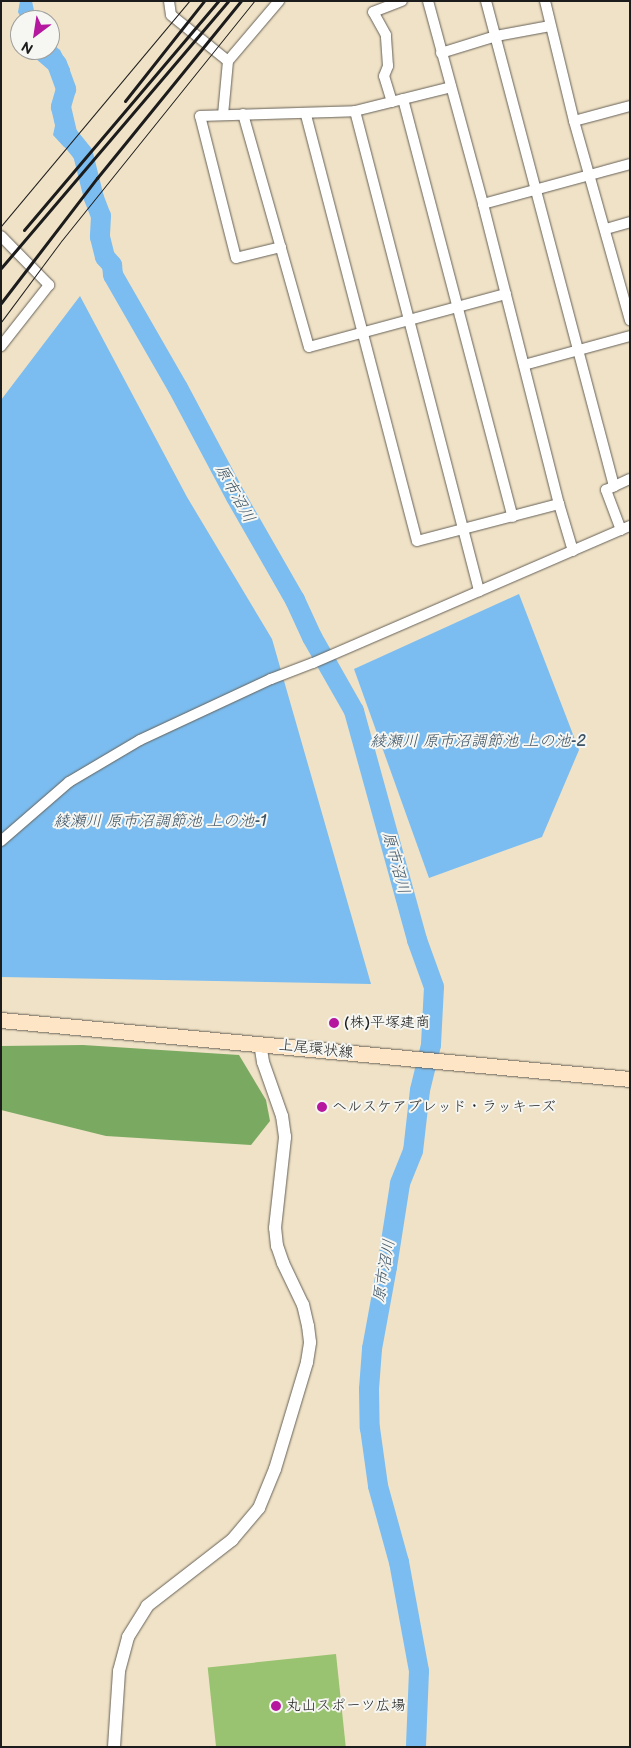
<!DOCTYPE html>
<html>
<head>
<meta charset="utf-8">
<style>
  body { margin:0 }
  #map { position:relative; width:631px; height:1748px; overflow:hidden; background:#f0e2c6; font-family:"Balsamiq Sans","Klee One",sans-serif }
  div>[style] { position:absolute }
  .green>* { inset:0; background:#99c370; transform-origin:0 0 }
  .forest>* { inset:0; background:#7aa962 }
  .water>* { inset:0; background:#7bbdf0 }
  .river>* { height:20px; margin:-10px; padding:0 10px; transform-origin:10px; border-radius:10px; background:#7bbdf0 }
  .roads { filter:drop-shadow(0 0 1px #666158) drop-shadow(0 0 1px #666158) }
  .minor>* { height:10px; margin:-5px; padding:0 5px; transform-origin:5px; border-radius:5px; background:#fff }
  .tertiary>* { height:12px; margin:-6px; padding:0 6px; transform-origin:6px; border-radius:6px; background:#fff }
  .secondary>* { height:15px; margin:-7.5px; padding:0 7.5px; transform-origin:7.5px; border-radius:7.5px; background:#fde5c5 }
  .tram>* { height:1px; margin:-0.5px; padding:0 0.5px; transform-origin:0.5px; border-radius:0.5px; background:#1c1c1c }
  .rail>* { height:3px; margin:-1.5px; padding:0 1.5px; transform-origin:1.5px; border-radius:1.5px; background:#1c1c1c }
  .dots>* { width:14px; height:14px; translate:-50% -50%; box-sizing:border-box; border:2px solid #f6f6f2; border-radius:50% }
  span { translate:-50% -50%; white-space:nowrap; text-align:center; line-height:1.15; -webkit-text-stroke:4px #f6f6f2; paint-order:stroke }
  .poi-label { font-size:15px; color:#1c1c1c }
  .left { translate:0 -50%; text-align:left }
  .street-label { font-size:15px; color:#1c1c1c }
  .water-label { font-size:16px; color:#3d5466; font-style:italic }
  .frame { position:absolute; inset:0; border:2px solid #1c1c1c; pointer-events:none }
  .north { position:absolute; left:10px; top:10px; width:50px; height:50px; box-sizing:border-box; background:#f6f6f2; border:1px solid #9f9f9c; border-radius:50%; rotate:211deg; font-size:14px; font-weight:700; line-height:20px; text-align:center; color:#1c1c1c }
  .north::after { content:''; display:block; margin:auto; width:18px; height:22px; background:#b5179e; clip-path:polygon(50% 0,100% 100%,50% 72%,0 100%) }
</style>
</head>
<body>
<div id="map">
  <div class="green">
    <i style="left:336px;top:1654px;width:93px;height:129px;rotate:84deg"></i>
  </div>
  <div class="forest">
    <i style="clip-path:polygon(83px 1045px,239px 1055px,266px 1100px,270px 1121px,251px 1145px,106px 1136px,1px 1110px,1px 1046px)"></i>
  </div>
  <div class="water">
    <i style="clip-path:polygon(20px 1px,32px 1px,36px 20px,22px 20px,18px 12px)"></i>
    <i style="clip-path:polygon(50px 42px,60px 50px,70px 69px,68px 107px,63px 130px,81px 145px,79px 152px,64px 147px,53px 135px,66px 75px,50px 49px)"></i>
    <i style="clip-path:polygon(80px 296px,187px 497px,272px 639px,371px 984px,1px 977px,1px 400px)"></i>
    <i style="clip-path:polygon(519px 594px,579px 750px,542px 837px,429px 878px,354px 669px)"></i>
  </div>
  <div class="river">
    <i style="left:41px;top:50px;width:21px;rotate:41deg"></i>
    <i style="left:57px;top:64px;width:27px;rotate:70deg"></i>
    <i style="left:66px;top:89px;width:19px;rotate:106deg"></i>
    <i style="left:61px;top:107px;width:28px;rotate:77deg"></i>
    <i style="left:67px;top:134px;width:26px;rotate:51deg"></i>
    <i style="left:83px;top:154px;width:45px;rotate:76deg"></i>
    <i style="left:94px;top:198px;width:19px;rotate:69deg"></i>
    <i style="left:101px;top:216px;width:21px;rotate:93deg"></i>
    <i style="left:100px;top:237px;width:21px;rotate:76deg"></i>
    <i style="left:105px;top:257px;width:11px;rotate:49deg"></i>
    <i style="left:112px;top:265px;width:10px;rotate:84deg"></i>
    <i style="left:113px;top:275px;width:130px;rotate:60.1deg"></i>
    <i style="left:178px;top:388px;width:123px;rotate:62deg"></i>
    <i style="left:236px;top:497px;width:119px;rotate:60.2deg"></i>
    <i style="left:295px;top:600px;width:41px;rotate:65.3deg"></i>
    <i style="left:312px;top:637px;width:85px;rotate:60.4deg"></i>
    <i style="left:354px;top:711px;width:238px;rotate:74.6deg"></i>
    <i style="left:417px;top:940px;width:50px;rotate:70.1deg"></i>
    <i style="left:434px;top:987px;width:58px;rotate:93deg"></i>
    <i style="left:431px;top:1045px;width:46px;rotate:103.7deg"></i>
    <i style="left:420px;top:1090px;width:61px;rotate:96.5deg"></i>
    <i style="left:413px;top:1151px;width:35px;rotate:112deg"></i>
    <i style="left:400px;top:1184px;width:84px;rotate:98.9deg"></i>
    <i style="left:387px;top:1267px;width:83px;rotate:100.4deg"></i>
    <i style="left:372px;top:1349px;width:40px;rotate:94.3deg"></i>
    <i style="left:369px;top:1389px;width:39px;rotate:89deg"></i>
    <i style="left:370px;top:1428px;width:59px;rotate:82.1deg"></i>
    <i style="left:378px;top:1486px;width:79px;rotate:74.6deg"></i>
    <i style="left:399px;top:1562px;width:111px;rotate:79.6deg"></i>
    <i style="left:419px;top:1671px;width:76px;rotate:92.3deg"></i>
  </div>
  <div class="roads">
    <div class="minor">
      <i style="left:169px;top:1px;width:14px;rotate:82deg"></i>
      <i style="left:171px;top:15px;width:73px;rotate:38.9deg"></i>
      <i style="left:428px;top:1px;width:210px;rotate:74.8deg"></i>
      <i style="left:483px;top:204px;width:309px;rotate:75.8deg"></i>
      <i style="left:559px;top:504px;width:49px;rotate:73.4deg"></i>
      <i style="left:486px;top:1px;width:502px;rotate:75.22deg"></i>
      <i style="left:545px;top:1px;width:123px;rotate:76.4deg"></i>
      <i style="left:574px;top:121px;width:207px;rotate:74.3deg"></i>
      <i style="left:441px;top:53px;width:58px;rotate:-17.2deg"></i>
      <i style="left:496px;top:36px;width:55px;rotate:-10.5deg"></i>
      <i style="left:403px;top:99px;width:432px;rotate:75.3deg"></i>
      <i style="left:392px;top:102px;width:27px;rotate:-107deg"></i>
      <i style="left:384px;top:76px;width:11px;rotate:-68deg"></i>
      <i style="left:388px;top:66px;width:31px;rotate:-94deg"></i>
      <i style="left:386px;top:35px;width:26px;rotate:-119deg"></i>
      <i style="left:373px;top:12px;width:31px;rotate:-21deg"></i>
      <i style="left:355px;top:111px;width:496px;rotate:75.5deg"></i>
      <i style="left:243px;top:114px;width:242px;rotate:74.2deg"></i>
      <i style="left:309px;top:347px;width:204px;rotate:-15.1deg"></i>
      <i style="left:223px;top:115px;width:54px;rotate:-84.7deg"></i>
      <i style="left:228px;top:61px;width:79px;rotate:-49.6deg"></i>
      <i style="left:306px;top:115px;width:440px;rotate:75.4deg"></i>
      <i style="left:417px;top:541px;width:147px;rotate:-14.6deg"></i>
      <i style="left:574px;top:121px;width:58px;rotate:-15deg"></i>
      <i style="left:483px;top:204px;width:152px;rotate:-15.2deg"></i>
      <i style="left:606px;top:229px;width:25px;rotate:-16deg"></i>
      <i style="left:1px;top:236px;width:69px;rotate:45.6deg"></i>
      <i style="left:49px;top:285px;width:78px;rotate:128.2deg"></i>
      <i style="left:281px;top:247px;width:46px;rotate:166.3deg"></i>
      <i style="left:236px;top:258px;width:146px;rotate:-104.2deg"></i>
      <i style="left:200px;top:116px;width:155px;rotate:-1.8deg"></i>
      <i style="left:355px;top:111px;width:99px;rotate:-14deg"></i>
      <i style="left:524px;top:365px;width:110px;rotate:-15.3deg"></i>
      <i style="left:621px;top:530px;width:43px;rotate:-110.6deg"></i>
      <i style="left:606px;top:490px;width:26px;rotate:-25deg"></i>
      <i style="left:1px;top:841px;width:90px;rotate:-40.9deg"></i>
      <i style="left:69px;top:782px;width:82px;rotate:-30.6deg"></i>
      <i style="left:140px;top:740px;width:145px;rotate:-25deg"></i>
      <i style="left:271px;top:679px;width:45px;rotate:-20.9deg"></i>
      <i style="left:313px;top:663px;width:345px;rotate:-23.4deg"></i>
    </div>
    <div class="tertiary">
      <i style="left:114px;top:1747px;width:76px;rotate:-86.2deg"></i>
      <i style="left:119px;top:1671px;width:35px;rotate:-75deg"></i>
      <i style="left:128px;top:1637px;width:36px;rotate:-58deg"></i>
      <i style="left:147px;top:1606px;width:108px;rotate:-37.8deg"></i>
      <i style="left:232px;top:1540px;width:42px;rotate:-49.8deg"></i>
      <i style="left:259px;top:1508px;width:42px;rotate:-67.7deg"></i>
      <i style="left:275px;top:1469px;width:112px;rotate:-73.3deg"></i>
      <i style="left:307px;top:1362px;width:20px;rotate:-81deg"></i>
      <i style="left:310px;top:1342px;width:16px;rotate:-97deg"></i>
      <i style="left:308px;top:1326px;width:22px;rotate:-103deg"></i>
      <i style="left:303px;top:1305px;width:47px;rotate:-115.5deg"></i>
      <i style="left:283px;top:1263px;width:18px;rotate:-109deg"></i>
      <i style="left:277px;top:1246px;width:18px;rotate:-96deg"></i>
      <i style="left:275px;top:1228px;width:92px;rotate:-83.7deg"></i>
      <i style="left:285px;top:1137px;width:21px;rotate:-98deg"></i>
      <i style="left:282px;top:1116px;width:57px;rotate:-109.4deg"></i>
      <i style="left:263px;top:1062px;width:18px;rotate:-99deg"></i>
    </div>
    <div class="secondary">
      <i style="left:1px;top:1020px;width:632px;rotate:5.36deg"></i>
    </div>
  </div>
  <div class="tram">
    <i style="left:1px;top:226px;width:293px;rotate:-50.1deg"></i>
    <i style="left:1px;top:322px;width:102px;rotate:-53.4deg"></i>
    <i style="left:62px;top:240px;width:307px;rotate:-51.2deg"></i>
  </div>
  <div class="rail">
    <i style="left:125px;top:101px;width:127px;rotate:-51.7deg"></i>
    <i style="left:24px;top:230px;width:300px;rotate:-49.7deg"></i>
    <i style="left:1px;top:268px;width:350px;rotate:-49.6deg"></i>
    <i style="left:1px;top:303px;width:158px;rotate:-52.5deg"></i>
    <i style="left:97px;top:178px;width:228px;rotate:-50.9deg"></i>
  </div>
  <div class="dots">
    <i style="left:334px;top:1023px;background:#b5179e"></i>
    <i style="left:322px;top:1107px;background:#b5179e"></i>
    <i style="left:276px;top:1706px;background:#b5179e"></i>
  </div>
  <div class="poi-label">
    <span class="left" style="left:344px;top:1023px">(株)平塚建商</span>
    <span class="left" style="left:332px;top:1107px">ヘルスケアブレッド・ラッキーズ</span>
    <span class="left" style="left:286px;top:1706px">丸山スポーツ広場</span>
  </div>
  <div class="street-label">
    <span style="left:316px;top:1049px;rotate:6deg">上尾環状線</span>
  </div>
  <div class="water-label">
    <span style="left:234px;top:494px;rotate:61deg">原市沼川</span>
    <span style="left:478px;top:742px">綾瀬川 原市沼調節池 上の池-2</span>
    <span style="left:160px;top:822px">綾瀬川 原市沼調節池 上の池-1</span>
    <span style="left:395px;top:863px;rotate:75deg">原市沼川</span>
    <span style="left:385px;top:1271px;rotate:-80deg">原市沼川</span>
  </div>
  <div class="frame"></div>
  <div class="north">N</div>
</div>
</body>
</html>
